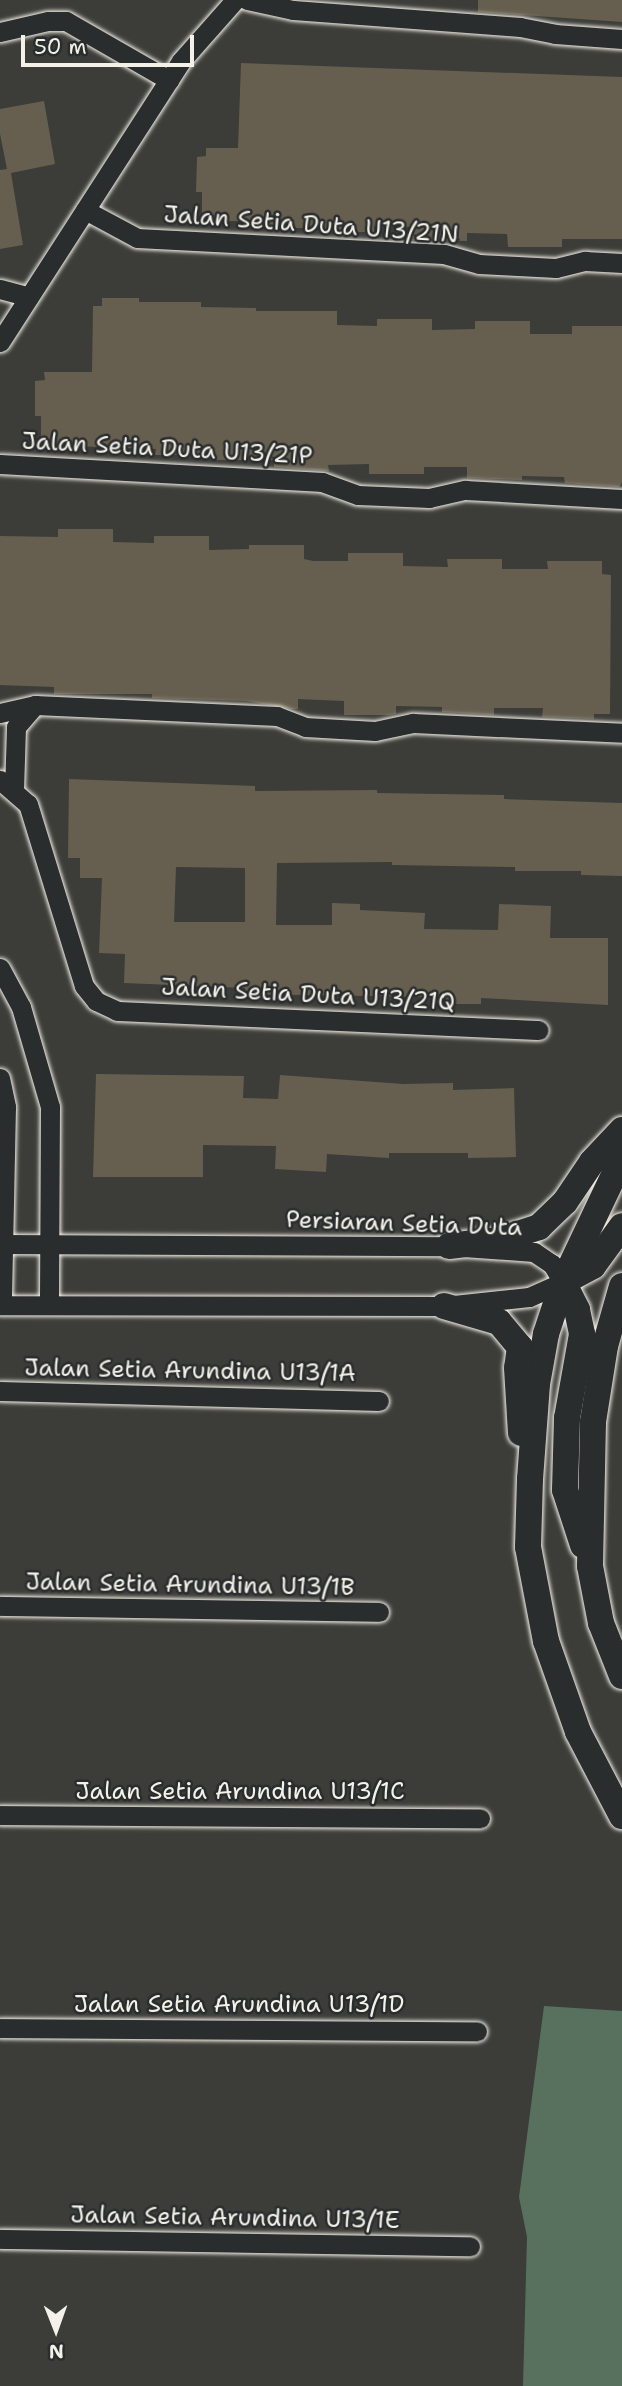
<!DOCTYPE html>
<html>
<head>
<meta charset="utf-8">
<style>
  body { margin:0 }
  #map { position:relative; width:622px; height:2386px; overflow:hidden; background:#3c3c38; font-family:"Shantell Sans",sans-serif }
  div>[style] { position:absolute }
  .green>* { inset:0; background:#58715f }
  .building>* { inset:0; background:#665f4f }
  .roads { filter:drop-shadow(0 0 2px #f4f1e8) drop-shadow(0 0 2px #f4f1e8) }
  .minor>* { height:19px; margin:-9.5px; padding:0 9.5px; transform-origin:9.5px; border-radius:9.5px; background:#2a2d2e }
  .secondary>* { height:26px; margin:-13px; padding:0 13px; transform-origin:13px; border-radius:13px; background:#2a2d2e }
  span { translate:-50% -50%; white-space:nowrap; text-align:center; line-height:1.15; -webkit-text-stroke:5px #2a2d2e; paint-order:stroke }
  .street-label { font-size:24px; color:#f4f1e8 }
  .north { position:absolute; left:21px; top:2295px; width:70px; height:70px; -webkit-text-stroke:5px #2a2d2e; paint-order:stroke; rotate:179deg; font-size:19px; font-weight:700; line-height:28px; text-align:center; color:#f4f1e8 }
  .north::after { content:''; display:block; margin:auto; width:24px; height:32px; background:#f4f1e8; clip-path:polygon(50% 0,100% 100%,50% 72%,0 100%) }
  .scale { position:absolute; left:21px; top:35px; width:173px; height:32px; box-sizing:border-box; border:4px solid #f4f1e8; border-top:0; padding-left:9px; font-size:21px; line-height:24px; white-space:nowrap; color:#f4f1e8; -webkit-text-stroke:5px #2a2d2e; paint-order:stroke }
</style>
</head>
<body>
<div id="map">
  <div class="green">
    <i style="clip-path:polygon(544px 2006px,622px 2011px,622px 2386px,523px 2386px,527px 2237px,519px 2197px)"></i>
  </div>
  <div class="building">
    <i style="clip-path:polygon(478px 0,622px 0,622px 22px,478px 12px)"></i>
    <i style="clip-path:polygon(241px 63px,622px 77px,622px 239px,562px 239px,562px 247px,508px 247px,507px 234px,467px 233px,467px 241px,419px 240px,412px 240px,412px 227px,374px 226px,374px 232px,319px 232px,319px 228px,259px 228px,259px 221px,202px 221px,202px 192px,196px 192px,197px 157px,206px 156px,206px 148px,238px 148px)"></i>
    <i style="clip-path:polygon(44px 101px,55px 164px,11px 173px,23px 245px,0 249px,0 170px,7px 169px,0 134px,0 109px)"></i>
    <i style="clip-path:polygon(102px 298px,139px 298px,139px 302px,201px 302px,201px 307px,256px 308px,256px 311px,337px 311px,337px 325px,377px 326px,377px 319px,432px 319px,432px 330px,475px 329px,475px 321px,530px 321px,530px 334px,572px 334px,572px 326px,622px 326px,622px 482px,619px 487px,565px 483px,564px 477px,522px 476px,522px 480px,467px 478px,467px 467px,424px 467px,424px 474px,369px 474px,369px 464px,328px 465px,329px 471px,274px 467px,274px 460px,214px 460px,214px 455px,155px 455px,156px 449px,41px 445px,41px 416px,35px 416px,35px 381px,45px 380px,44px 372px,92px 372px,93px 306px,102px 306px)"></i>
    <i style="clip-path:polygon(58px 529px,113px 529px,113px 542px,154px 543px,154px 536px,209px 536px,209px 550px,249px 549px,249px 545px,304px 545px,304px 559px,313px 561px,348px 561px,348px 553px,403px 553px,403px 566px,448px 567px,447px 559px,502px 559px,502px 569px,548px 569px,547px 561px,602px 561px,602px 574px,611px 575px,610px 714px,594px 714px,594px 719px,542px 717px,543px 708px,494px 708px,494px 715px,442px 712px,442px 707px,396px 706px,396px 714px,389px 715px,344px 715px,344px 701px,298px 699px,298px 709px,292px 709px,246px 701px,152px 698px,152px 694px,54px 694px,54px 687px,0 685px,0 536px,58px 537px)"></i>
    <i style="clip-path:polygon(evenodd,69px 779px,255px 786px,255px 791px,377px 790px,377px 793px,504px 795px,504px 799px,622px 803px,622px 876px,581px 875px,581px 871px,515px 871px,515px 867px,392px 865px,392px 862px,277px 863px,276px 925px,332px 925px,332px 903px,360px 904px,360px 910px,425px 913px,424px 929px,498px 930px,499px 904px,551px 906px,550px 938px,608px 938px,608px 1005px,481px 998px,481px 1004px,435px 1004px,435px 997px,245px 994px,245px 988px,124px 983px,125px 954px,99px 953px,102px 878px,80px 878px,80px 858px,68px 858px,69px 779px,176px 867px,245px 868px,245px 922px,174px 922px,176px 867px)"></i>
    <i style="clip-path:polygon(96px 1074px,244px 1076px,243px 1098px,278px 1099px,280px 1075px,403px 1084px,453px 1083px,453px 1090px,514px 1088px,516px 1157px,468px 1158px,468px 1153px,389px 1153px,389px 1158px,327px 1154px,326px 1172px,275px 1169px,276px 1146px,203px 1145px,203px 1177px,93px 1177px)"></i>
  </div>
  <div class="roads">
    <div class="minor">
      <i style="left:247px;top:0;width:47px;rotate:12.3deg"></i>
      <i style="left:293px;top:10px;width:228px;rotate:4.3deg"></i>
      <i style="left:520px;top:27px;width:36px;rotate:11deg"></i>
      <i style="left:555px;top:34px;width:67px;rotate:4.3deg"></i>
      <i style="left:0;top:32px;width:49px;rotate:-12.9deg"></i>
      <i style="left:48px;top:21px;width:18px"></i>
      <i style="left:66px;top:21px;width:119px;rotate:29.8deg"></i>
      <i style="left:85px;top:210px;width:59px;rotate:28.3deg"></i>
      <i style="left:137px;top:238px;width:307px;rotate:3deg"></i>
      <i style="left:444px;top:254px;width:36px;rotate:16deg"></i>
      <i style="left:479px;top:264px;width:77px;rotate:3deg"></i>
      <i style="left:556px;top:268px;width:30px;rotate:-14deg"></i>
      <i style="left:585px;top:261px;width:37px;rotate:3deg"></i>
      <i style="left:0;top:289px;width:30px;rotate:15deg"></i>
      <i style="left:0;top:342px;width:334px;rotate:-57.2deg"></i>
      <i style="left:181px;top:61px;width:81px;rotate:-48.5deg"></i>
      <i style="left:0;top:464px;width:323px;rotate:3.2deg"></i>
      <i style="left:322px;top:482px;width:38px;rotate:20deg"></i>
      <i style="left:358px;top:495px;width:71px;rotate:2.4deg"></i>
      <i style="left:429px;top:498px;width:37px;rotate:-13deg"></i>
      <i style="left:465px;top:490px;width:157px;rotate:3.3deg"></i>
      <i style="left:0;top:713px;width:36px;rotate:-13deg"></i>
      <i style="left:35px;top:705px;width:242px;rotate:2.6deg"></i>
      <i style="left:277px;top:716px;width:30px;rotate:21deg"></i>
      <i style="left:305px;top:727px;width:70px;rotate:3.3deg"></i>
      <i style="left:375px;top:731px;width:39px;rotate:-12deg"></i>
      <i style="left:413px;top:723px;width:209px;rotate:2.7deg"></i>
      <i style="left:0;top:780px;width:37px;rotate:41deg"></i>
      <i style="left:28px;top:804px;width:190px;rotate:72.9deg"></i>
      <i style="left:84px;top:986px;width:19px;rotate:51deg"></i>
      <i style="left:96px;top:1001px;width:23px;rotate:25deg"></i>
      <i style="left:117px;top:1011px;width:422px;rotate:2.6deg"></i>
      <i style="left:14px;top:791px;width:64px;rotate:-88.2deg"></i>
      <i style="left:16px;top:727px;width:29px;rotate:-49deg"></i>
      <i style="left:0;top:968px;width:44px;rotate:61.7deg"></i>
      <i style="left:21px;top:1007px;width:104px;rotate:73.8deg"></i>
      <i style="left:50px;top:1107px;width:198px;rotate:90.3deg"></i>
      <i style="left:0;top:1078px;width:30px;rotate:78deg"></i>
      <i style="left:6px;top:1107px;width:198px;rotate:91.2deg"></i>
      <i style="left:0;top:1244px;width:449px;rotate:0.3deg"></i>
      <i style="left:449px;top:1246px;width:85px;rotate:4deg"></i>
      <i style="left:534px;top:1252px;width:22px;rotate:34deg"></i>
      <i style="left:552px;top:1264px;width:21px;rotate:59deg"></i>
      <i style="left:563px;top:1282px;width:37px;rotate:156deg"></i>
      <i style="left:529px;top:1297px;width:85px;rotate:174deg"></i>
      <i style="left:444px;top:1306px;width:444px;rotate:-179.9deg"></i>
      <i style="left:0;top:1391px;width:379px;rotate:1.5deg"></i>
      <i style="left:0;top:1606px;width:379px;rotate:0.9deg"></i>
      <i style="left:0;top:1815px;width:480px;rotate:0.4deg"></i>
      <i style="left:0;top:2028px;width:477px;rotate:0.4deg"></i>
      <i style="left:0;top:2239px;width:470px;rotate:0.9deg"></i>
    </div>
    <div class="secondary">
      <i style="left:622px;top:1158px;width:137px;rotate:115.4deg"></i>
      <i style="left:563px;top:1282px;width:55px;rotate:108.1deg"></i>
      <i style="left:546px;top:1334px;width:51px;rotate:100.2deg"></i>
      <i style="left:537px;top:1384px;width:95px;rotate:94.2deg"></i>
      <i style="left:530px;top:1479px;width:68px;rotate:91.7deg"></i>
      <i style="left:528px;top:1547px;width:96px;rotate:79.2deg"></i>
      <i style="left:546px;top:1641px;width:96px;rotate:70.6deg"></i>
      <i style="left:578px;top:1732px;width:95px;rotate:62.4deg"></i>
      <i style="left:449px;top:1246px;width:50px;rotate:-6.8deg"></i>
      <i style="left:499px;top:1240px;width:42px;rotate:-18deg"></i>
      <i style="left:539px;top:1227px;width:36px;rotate:-44deg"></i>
      <i style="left:565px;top:1202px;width:48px;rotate:-56deg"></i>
      <i style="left:592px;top:1162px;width:44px;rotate:-46.8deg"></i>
      <i style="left:563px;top:1282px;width:31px;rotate:63deg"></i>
      <i style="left:577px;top:1310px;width:25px;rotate:78deg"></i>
      <i style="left:582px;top:1334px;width:85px;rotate:100.1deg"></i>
      <i style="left:567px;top:1418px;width:72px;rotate:91.6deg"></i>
      <i style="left:565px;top:1490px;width:58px;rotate:71.9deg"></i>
      <i style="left:563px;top:1282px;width:34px;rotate:-28deg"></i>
      <i style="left:593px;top:1266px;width:49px;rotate:-54.1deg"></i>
      <i style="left:622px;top:1286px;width:62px;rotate:105.8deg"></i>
      <i style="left:605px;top:1346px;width:77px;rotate:99deg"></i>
      <i style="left:593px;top:1422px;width:144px;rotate:91.2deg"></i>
      <i style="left:590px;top:1566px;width:58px;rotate:79.1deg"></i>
      <i style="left:601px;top:1623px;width:57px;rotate:68.4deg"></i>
      <i style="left:444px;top:1306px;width:57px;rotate:16.2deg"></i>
      <i style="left:499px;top:1322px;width:33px;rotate:50deg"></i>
      <i style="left:520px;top:1347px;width:21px;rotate:98deg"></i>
      <i style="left:517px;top:1368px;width:65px;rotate:86.5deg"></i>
    </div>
  </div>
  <div class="street-label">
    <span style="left:311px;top:225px;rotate:4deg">Jalan Setia Duta U13/21N</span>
    <span style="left:167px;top:449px;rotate:3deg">Jalan Setia Duta U13/21P</span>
    <span style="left:308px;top:995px;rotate:3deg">Jalan Setia Duta U13/21Q</span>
    <span style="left:404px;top:1224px;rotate:2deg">Persiaran Setia Duta</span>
    <span style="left:190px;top:1371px;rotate:1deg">Jalan Setia Arundina U13/1A</span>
    <span style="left:190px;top:1585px;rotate:1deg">Jalan Setia Arundina U13/1B</span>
    <span style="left:240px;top:1792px">Jalan Setia Arundina U13/1C</span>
    <span style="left:239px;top:2005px">Jalan Setia Arundina U13/1D</span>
    <span style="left:235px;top:2218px;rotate:1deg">Jalan Setia Arundina U13/1E</span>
  </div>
  <div class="north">N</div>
  <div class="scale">50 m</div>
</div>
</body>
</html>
